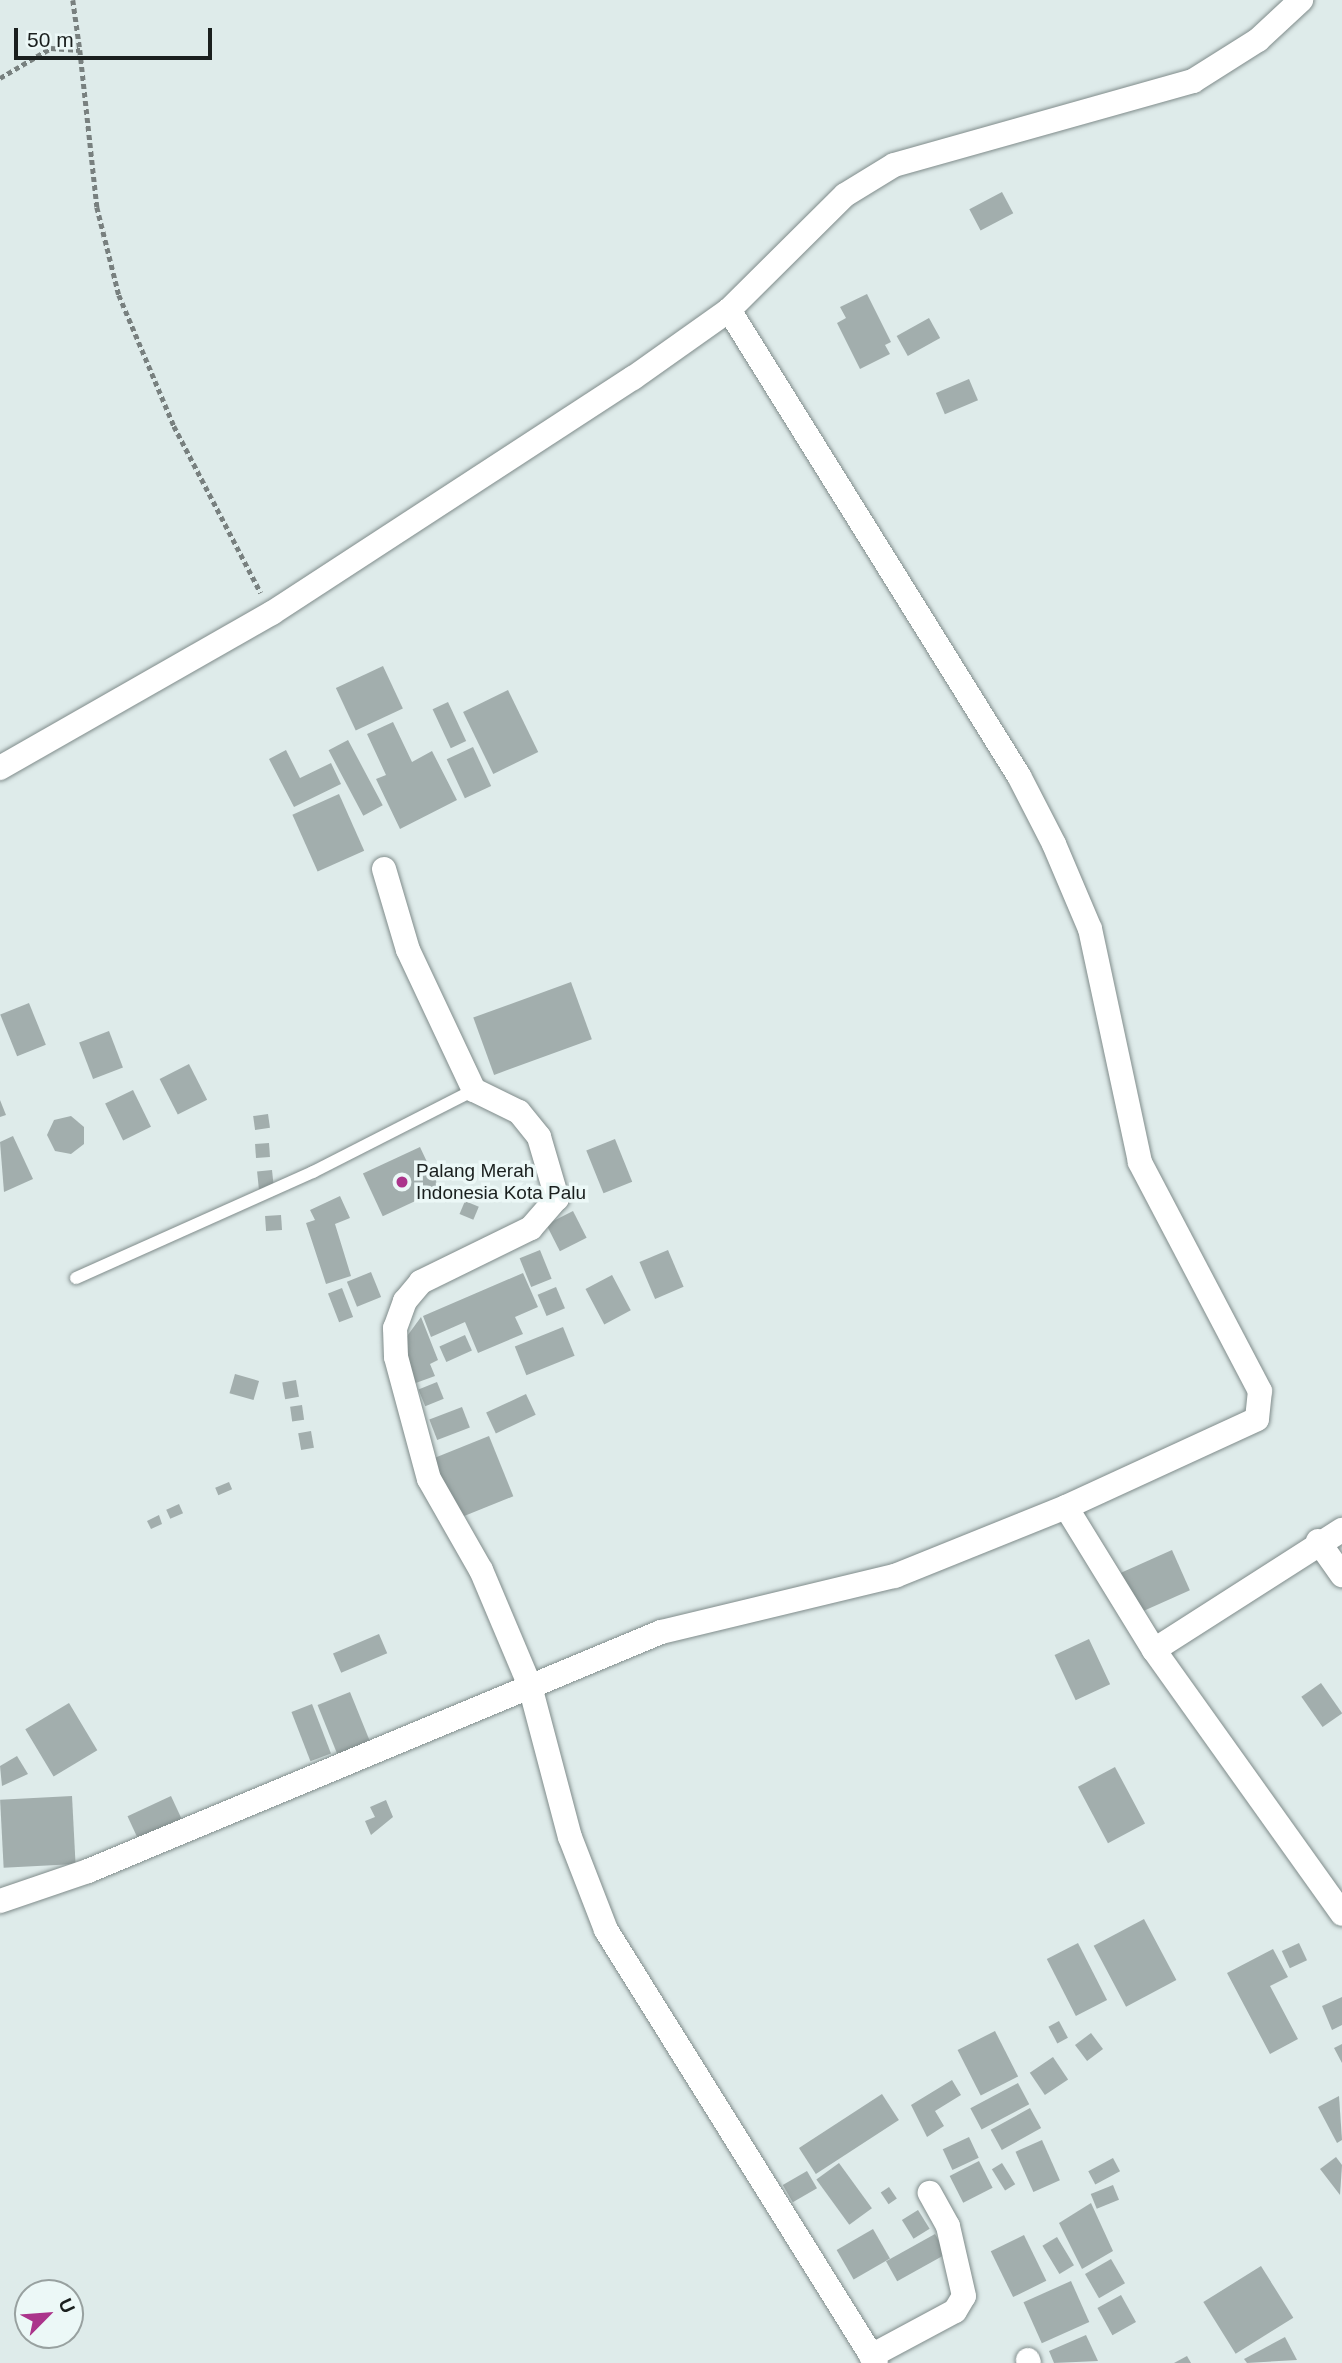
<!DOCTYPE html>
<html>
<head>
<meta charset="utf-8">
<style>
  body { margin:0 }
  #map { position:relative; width:1342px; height:2363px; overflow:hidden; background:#deebea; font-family:Arial,sans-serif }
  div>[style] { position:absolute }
  .building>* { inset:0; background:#a2aead; transform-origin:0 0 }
  .path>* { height:4.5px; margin-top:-2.25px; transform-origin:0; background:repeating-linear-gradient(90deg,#78807f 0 5px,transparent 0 8.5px) }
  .roads { filter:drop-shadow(0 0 2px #808c8b) drop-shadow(0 0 2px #808c8b) }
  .lane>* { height:12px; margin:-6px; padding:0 6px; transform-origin:6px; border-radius:6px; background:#fff }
  .street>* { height:24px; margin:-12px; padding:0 12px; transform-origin:12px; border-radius:12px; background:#fff }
  .dots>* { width:19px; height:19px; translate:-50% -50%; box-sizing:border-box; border:4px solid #ecf8f7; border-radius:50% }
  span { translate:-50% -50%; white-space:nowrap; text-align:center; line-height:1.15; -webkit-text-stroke:7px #ecf8f7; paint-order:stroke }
  .poi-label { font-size:19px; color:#1a1f1e }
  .left { translate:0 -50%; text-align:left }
  .north { position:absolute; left:14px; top:2279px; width:70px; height:70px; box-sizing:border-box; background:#ecf8f7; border:2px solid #98a1a0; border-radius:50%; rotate:65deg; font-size:19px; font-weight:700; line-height:28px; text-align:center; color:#1a1f1e }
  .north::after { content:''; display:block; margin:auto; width:24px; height:32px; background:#ab348b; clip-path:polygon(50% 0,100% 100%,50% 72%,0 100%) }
  .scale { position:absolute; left:14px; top:28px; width:198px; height:32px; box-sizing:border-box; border:4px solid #1a1f1e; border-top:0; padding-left:9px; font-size:21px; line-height:24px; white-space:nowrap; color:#1a1f1e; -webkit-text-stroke:5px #ecf8f7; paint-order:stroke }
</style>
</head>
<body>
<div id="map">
  <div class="building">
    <i style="left:1002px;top:192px;width:24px;height:37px;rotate:62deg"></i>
    <i style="clip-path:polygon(867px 294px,891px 342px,885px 345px,890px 354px,860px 369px,837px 323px,846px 318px,840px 307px)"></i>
    <i style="left:929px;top:318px;width:23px;height:37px;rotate:61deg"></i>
    <i style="left:969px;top:379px;width:23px;height:36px;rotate:67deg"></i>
    <i style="left:383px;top:666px;width:47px;height:52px;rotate:65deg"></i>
    <i style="left:508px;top:690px;width:69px;height:50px;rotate:64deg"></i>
    <i style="left:448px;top:702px;width:43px;height:17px;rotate:65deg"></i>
    <i style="clip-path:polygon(393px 722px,412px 762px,432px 751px,457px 800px,400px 829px,376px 779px,386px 775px,367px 734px)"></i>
    <i style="left:348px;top:740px;width:74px;height:22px;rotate:62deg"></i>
    <i style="left:473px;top:747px;width:43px;height:29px;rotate:65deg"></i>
    <i style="clip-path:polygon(286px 750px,300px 778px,331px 763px,341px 784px,294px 807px,269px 759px)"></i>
    <i style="left:339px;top:794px;width:62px;height:51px;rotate:66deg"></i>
    <i style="left:571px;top:982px;width:61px;height:104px;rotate:70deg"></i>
    <i style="left:29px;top:1003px;width:45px;height:31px;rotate:68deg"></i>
    <i style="left:109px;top:1031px;width:39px;height:32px;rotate:69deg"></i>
    <i style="left:189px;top:1064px;width:40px;height:33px;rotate:63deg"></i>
    <i style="left:133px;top:1090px;width:41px;height:31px;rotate:64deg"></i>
    <i style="clip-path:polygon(0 1100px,6px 1115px,0 1117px)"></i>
    <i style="left:268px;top:1114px;width:14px;height:15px;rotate:82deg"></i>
    <i style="clip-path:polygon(71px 1116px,84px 1127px,84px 1144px,71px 1154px,55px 1151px,47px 1135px,54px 1120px)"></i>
    <i style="clip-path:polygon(13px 1136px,33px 1179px,4px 1192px,0 1142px)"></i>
    <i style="left:615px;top:1139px;width:46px;height:31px;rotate:68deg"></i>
    <i style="left:269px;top:1143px;width:14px;height:14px;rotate:86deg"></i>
    <i style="left:420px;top:1147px;width:47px;height:63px;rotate:65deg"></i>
    <i style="left:272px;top:1170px;width:18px;height:15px;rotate:84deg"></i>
    <i style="clip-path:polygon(340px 1196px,350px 1218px,335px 1224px,351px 1276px,326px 1284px,306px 1223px,315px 1220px,310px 1210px)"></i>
    <i style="left:465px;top:1201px;width:15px;height:14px;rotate:23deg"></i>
    <i style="left:573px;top:1211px;width:30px;height:30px;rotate:63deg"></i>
    <i style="left:281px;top:1215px;width:15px;height:16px;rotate:86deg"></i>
    <i style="left:540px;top:1250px;width:31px;height:22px;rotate:68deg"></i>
    <i style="left:668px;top:1250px;width:40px;height:31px;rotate:67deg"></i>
    <i style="left:371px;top:1272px;width:27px;height:26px;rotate:68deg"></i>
    <i style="clip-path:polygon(523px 1273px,538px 1307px,515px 1317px,523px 1334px,478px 1353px,465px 1322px,431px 1337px,423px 1316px)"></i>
    <i style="left:612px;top:1275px;width:40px;height:30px;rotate:62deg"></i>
    <i style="left:556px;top:1287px;width:23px;height:20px;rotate:67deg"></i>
    <i style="left:342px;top:1288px;width:31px;height:15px;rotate:69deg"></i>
    <i style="clip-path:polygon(421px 1317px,438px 1360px,430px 1364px,435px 1376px,413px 1384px,402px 1343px)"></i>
    <i style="left:563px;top:1327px;width:31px;height:52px;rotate:68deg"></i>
    <i style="left:465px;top:1335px;width:17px;height:28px;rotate:66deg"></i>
    <i style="left:235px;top:1374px;width:25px;height:20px;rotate:16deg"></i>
    <i style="left:296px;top:1380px;width:17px;height:14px;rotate:80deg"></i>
    <i style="left:437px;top:1382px;width:18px;height:20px;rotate:68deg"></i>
    <i style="left:526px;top:1394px;width:23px;height:44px;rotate:65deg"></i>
    <i style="left:302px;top:1405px;width:15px;height:12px;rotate:82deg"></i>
    <i style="left:462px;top:1407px;width:22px;height:35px;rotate:69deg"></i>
    <i style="left:311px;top:1431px;width:17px;height:13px;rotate:80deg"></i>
    <i style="left:489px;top:1436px;width:65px;height:67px;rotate:68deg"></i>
    <i style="left:229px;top:1482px;width:8px;height:15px;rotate:67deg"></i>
    <i style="left:179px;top:1504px;width:10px;height:14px;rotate:66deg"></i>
    <i style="clip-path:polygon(159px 1515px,162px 1524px,151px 1529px,147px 1521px)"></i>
    <i style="left:1172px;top:1550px;width:44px;height:57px;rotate:66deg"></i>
    <i style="left:379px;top:1634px;width:21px;height:50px;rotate:67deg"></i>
    <i style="left:1089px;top:1639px;width:50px;height:38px;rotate:65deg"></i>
    <i style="left:1321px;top:1683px;width:37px;height:24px;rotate:55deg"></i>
    <i style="left:350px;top:1692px;width:58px;height:35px;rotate:68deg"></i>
    <i style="left:69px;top:1703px;width:55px;height:51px;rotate:59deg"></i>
    <i style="left:312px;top:1704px;width:53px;height:22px;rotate:69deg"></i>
    <i style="clip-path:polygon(17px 1756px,28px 1774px,2px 1786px,0 1766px)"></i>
    <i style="left:1115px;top:1767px;width:64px;height:42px;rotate:62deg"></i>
    <i style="left:72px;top:1796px;width:68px;height:72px;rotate:87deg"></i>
    <i style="left:171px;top:1796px;width:33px;height:48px;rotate:65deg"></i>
    <i style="clip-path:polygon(386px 1800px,393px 1817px,371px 1835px,365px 1821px,375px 1817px,370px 1807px)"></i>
    <i style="left:1144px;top:1919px;width:69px;height:57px;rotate:62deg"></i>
    <i style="left:1078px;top:1943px;width:64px;height:35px;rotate:63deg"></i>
    <i style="left:1299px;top:1943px;width:19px;height:19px;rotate:65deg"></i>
    <i style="clip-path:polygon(1273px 1949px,1288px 1977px,1270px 1986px,1298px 2039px,1270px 2054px,1227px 1973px)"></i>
    <i style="clip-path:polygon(1342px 1997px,1342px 2025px,1332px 2030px,1322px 2006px)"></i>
    <i style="left:1059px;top:2021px;width:19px;height:12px;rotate:62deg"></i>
    <i style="left:995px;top:2031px;width:51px;height:42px;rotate:63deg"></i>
    <i style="left:1091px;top:2033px;width:20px;height:20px;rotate:53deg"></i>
    <i style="clip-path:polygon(1342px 2044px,1342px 2063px,1334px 2048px)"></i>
    <i style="left:1053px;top:2057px;width:27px;height:28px;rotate:56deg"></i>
    <i style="clip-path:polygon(952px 2080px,961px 2095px,935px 2111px,944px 2126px,927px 2137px,911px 2105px)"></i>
    <i style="left:1018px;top:2083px;width:24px;height:54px;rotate:62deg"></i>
    <i style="left:882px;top:2094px;width:31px;height:99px;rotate:57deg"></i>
    <i style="clip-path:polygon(1339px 2096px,1342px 2140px,1337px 2143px,1318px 2107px)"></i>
    <i style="left:1030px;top:2108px;width:23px;height:45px;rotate:61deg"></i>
    <i style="left:969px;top:2137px;width:23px;height:29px;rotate:65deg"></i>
    <i style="left:1042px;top:2140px;width:44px;height:29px;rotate:66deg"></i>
    <i style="clip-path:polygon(1336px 2157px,1342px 2165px,1340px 2195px,1320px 2169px)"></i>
    <i style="left:1113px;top:2158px;width:15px;height:28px;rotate:62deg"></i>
    <i style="left:979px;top:2161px;width:30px;height:33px;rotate:63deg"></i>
    <i style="left:839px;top:2163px;width:56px;height:28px;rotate:54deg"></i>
    <i style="left:1002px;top:2163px;width:25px;height:12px;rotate:58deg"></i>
    <i style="left:807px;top:2171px;width:20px;height:28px;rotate:60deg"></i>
    <i style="left:1113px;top:2185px;width:16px;height:24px;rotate:68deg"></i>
    <i style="left:889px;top:2187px;width:14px;height:10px;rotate:56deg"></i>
    <i style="clip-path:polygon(1091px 2203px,1113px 2251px,1082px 2269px,1059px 2223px)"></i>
    <i style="left:918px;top:2210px;width:22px;height:19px;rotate:58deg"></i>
    <i style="left:873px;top:2229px;width:34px;height:42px;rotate:60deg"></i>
    <i style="left:935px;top:2234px;width:23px;height:56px;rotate:61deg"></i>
    <i style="left:1024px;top:2235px;width:51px;height:37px;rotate:64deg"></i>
    <i style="left:1057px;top:2237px;width:33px;height:17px;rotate:59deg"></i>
    <i style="left:1111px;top:2259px;width:28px;height:30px;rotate:60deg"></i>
    <i style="left:1261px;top:2266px;width:61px;height:68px;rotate:58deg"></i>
    <i style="left:1071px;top:2281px;width:45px;height:52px;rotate:66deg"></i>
    <i style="left:1121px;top:2295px;width:31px;height:27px;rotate:61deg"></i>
    <i style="clip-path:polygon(1086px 2335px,1098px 2361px,1054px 2363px,1049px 2351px)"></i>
    <i style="clip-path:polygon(1285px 2337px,1297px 2360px,1247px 2363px,1244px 2359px)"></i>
    <i style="clip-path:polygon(1187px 2356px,1191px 2363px,1174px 2363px)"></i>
  </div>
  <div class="path">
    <i style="left:73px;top:0;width:50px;rotate:82deg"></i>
    <i style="left:0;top:78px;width:59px;rotate:-30.5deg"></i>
    <i style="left:51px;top:48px;width:29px;rotate:4deg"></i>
    <i style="left:80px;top:50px;width:158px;rotate:83.8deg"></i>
    <i style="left:97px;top:207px;width:91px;rotate:76deg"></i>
    <i style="left:119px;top:295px;width:142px;rotate:67.2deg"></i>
    <i style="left:174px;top:426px;width:188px;rotate:62.5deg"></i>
  </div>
  <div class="roads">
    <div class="lane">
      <i style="left:76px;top:1278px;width:260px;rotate:-24.1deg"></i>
      <i style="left:313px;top:1172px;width:181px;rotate:-27deg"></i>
    </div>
    <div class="street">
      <i style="left:0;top:768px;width:313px;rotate:-29.7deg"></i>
      <i style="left:272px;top:613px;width:431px;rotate:-33.1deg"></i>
      <i style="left:633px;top:378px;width:118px;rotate:-35.3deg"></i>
      <i style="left:729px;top:310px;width:163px;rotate:-44.8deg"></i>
      <i style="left:845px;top:195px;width:57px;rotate:-31.5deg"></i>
      <i style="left:894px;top:165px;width:311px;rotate:-15.7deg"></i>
      <i style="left:1193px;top:81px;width:77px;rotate:-32.2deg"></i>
      <i style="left:1258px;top:40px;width:59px;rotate:-42.9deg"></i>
      <i style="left:384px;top:869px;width:84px;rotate:73.5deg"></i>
      <i style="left:408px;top:950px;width:155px;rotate:64.8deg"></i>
      <i style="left:474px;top:1090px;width:50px;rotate:26.1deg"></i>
      <i style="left:519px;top:1112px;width:32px;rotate:51deg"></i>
      <i style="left:539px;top:1137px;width:64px;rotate:73.6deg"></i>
      <i style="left:557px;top:1198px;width:40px;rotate:131deg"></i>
      <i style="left:531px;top:1228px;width:123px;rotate:153.9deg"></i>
      <i style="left:421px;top:1282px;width:25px;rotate:130deg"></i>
      <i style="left:405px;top:1301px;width:29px;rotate:110deg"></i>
      <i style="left:395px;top:1328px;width:29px;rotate:88deg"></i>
      <i style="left:396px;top:1357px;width:126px;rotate:74.9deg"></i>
      <i style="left:429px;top:1479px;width:105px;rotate:60.3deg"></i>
      <i style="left:481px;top:1570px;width:126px;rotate:67.1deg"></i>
      <i style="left:530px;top:1686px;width:156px;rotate:75.2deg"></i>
      <i style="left:570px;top:1837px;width:100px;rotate:68.8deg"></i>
      <i style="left:606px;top:1930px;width:510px;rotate:58.05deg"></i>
      <i style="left:1066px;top:1507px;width:168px;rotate:58.4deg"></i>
      <i style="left:1154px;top:1650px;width:223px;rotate:-32.6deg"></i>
      <i style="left:1318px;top:1541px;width:42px;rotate:54.8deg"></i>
      <i style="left:1154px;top:1650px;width:324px;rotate:54.5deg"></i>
      <i style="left:0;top:1901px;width:93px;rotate:-18.8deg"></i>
      <i style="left:88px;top:1871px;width:621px;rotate:-22.64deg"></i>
      <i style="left:661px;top:1632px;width:241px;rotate:-13.5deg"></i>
      <i style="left:895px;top:1576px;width:184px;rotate:-22deg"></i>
      <i style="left:1066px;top:1507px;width:210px;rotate:-24.7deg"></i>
      <i style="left:1257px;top:1419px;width:28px;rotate:-84deg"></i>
      <i style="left:1260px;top:1391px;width:259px;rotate:-117.7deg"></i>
      <i style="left:1140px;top:1162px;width:238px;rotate:-102.1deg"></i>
      <i style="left:1090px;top:929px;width:92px;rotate:-113deg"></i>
      <i style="left:1054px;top:844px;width:76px;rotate:-117.2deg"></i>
      <i style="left:1019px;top:776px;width:549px;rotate:-121.89deg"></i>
      <i style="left:871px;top:2356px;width:95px;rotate:-28.2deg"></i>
      <i style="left:955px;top:2311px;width:17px;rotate:-59deg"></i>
      <i style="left:964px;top:2296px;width:72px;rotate:-102.9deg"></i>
      <i style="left:948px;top:2226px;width:38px;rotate:-119deg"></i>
      <i style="left:1028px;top:2360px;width:3px;rotate:72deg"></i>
    </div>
  </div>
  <div class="dots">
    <i style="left:402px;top:1182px;background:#ab348b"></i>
  </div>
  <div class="poi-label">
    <span class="left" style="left:416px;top:1182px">Palang Merah<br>Indonesia Kota Palu</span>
  </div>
  <div class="north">U</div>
  <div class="scale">50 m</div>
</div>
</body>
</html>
